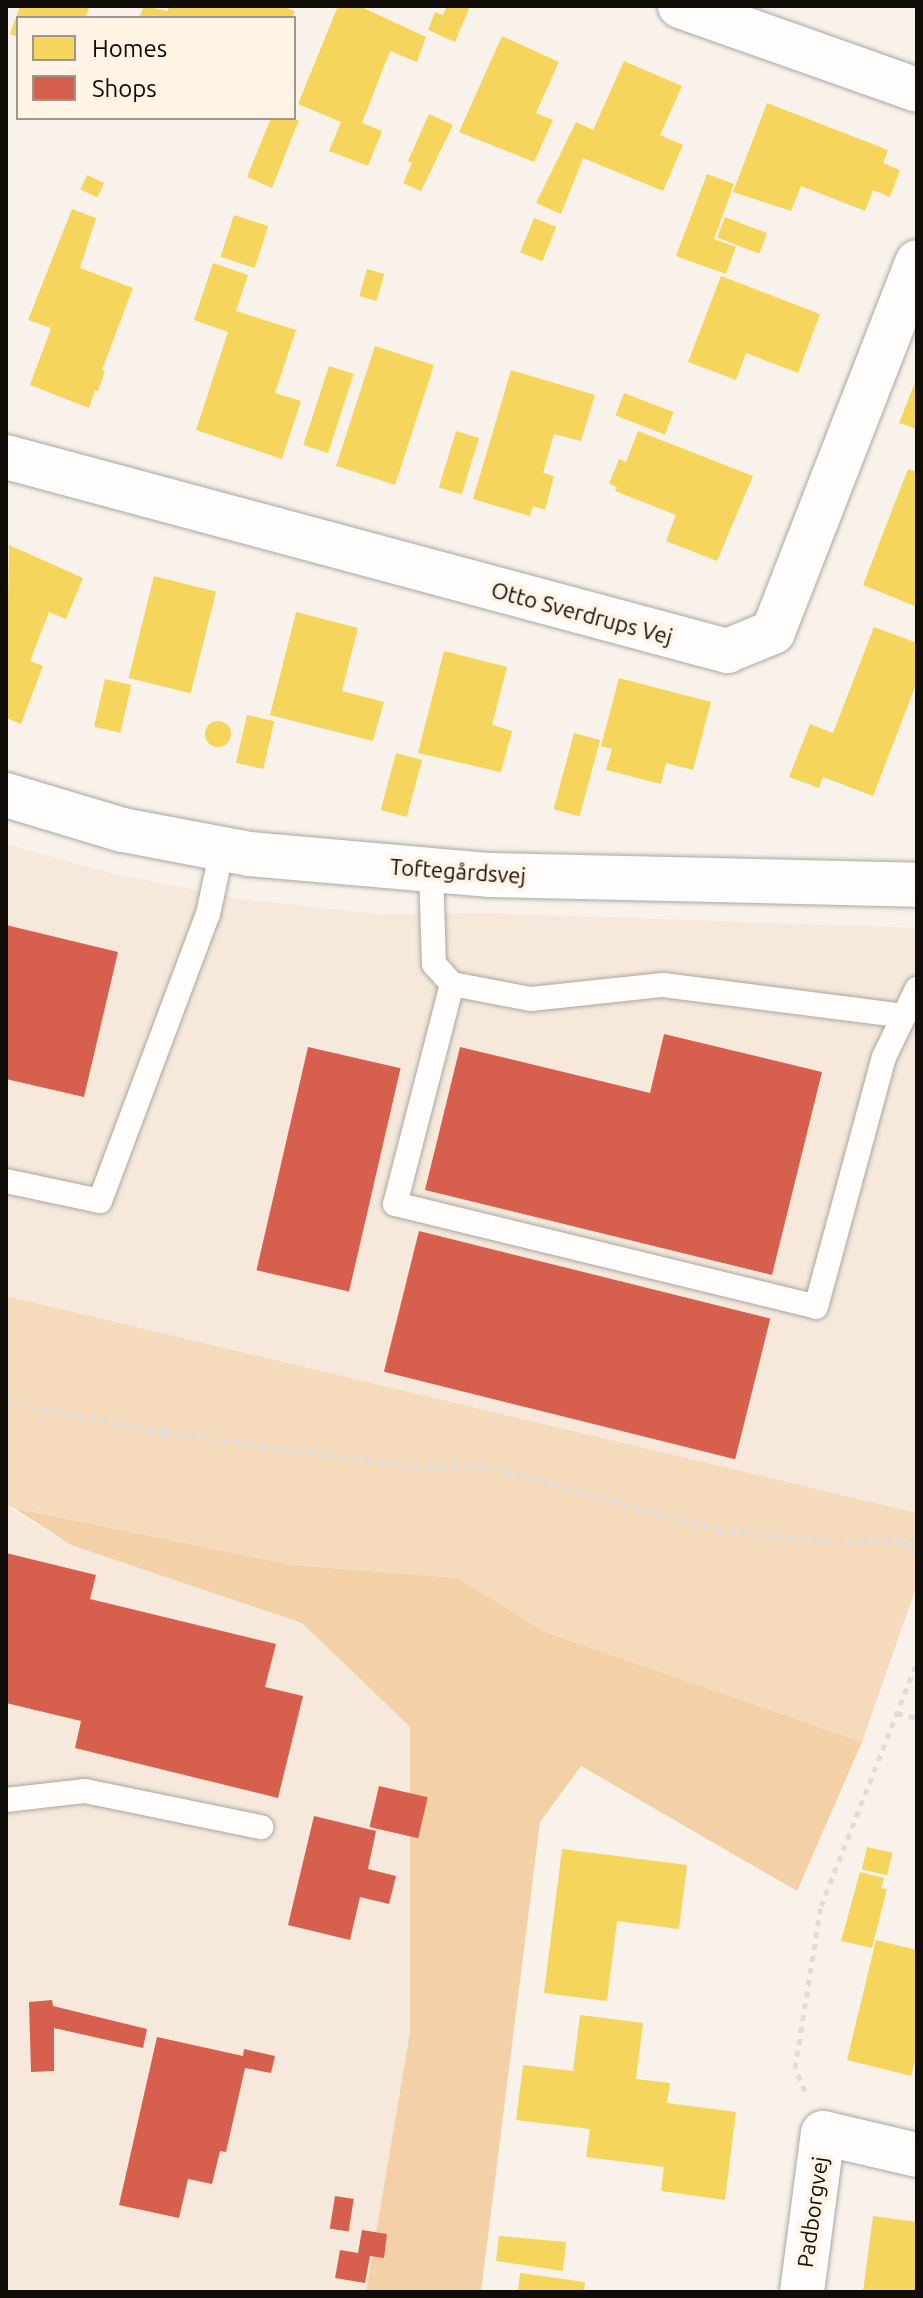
<!DOCTYPE html>
<html>
<head>
<meta charset="utf-8">
<style>
  body { margin:0 }
  #map { position:relative; width:923px; height:2298px; overflow:hidden; background:#f9f2eb; font-family:Ubuntu,sans-serif }
  div>[style] { position:absolute }
  .built>* { inset:0; background:#f6e9db }
  .green>* { inset:0; background:#f5dabb }
  .forest>* { inset:0; background:#f4d0a6 }
  .homes>* { inset:0; background:#f6d55c; transform-origin:0 0 }
  .round { border-radius:50% }
  .shops>* { inset:0; background:#d6604d; transform-origin:0 0 }
  .path>* { height:5px; margin-top:-2.5px; transform-origin:0; background:repeating-linear-gradient(90deg,#dfdddb 0 6px,transparent 0 12px) }
  .roads { filter:drop-shadow(0 0 2px #aba6a0) drop-shadow(0 0 2px #aba6a0) }
  .lane>* { height:24px; margin:-12px; padding:0 12px; transform-origin:12px; border-radius:12px; background:#fefdfc }
  .street>* { height:44px; margin:-22px; padding:0 22px; transform-origin:22px; border-radius:22px; background:#fefdfc }
  .secondary>* { height:44px; margin:-22px; padding:0 22px; transform-origin:22px; border-radius:22px; background:#fefdfc }
  span { translate:-50% -50%; white-space:nowrap; text-align:center; line-height:1.15; -webkit-text-stroke:8px #fff3e5; paint-order:stroke }
  .street-label { font-size:22px; color:#100c08 }
  .frame { position:absolute; inset:0; border:8px solid #100c08; pointer-events:none }
  .legend { position:absolute; left:16px; top:16px; width:280px; height:104px; box-sizing:border-box; background:#fff3e5; border:2px solid #9f978d; margin:0; padding:10px 14px; list-style:none; font-size:24px; color:#100c08 }
  .legend li { display:flex; align-items:center; gap:16px; height:40px }
  .legend b { width:40px; border:2px solid #9f978d }
</style>
</head>
<body>
<div id="map">
  <div class="built">
    <i style="clip-path:polygon(6px 844px,110px 873px,241px 899px,379px 914px,486px 913px,917px 928px,917px 1513px,6px 1296px)"></i>
    <i style="clip-path:polygon(6px 1506px,71px 1545px,302px 1623px,410px 1727px,410px 2032px,366px 2292px,6px 2292px)"></i>
  </div>
  <div class="green">
    <i style="clip-path:polygon(6px 1296px,917px 1513px,917px 1585px,862px 1742px,545px 1632px,458px 1578px,292px 1565px,6px 1506px)"></i>
  </div>
  <div class="forest">
    <i style="clip-path:polygon(14px 1508px,292px 1565px,458px 1578px,545px 1632px,862px 1742px,797px 1891px,581px 1766px,540px 1822px,481px 2292px,366px 2292px,410px 2032px,410px 1727px,302px 1623px,71px 1545px)"></i>
  </div>
  <div class="homes">
    <i style="clip-path:polygon(20px 6px,90px 6px,85px 18px,18px 18px,18px 37px,10px 34px)"></i>
    <i style="clip-path:polygon(144px 6px,168px 11px,169px 6px,282px 6px,295px 11px,292px 18px,139px 18px)"></i>
    <i style="clip-path:polygon(338px 6px,359px 6px,426px 37px,417px 62px,390px 51px,362px 123px,382px 131px,368px 166px,329px 151px,341px 122px,298px 104px)"></i>
    <i style="clip-path:polygon(447px 6px,470px 6px,455px 42px,428px 30px,435px 12px,443px 15px)"></i>
    <i style="clip-path:polygon(502px 36px,559px 62px,536px 113px,553px 120px,534px 162px,459px 132px)"></i>
    <i style="clip-path:polygon(624px 61px,682px 86px,660px 135px,683px 145px,663px 191px,583px 158px,561px 214px,536px 203px,576px 122px,593px 130px)"></i>
    <i style="clip-path:polygon(767px 103px,888px 150px,883px 163px,900px 170px,890px 197px,873px 190px,865px 211px,801px 186px,791px 211px,733px 192px)"></i>
    <i style="clip-path:polygon(429px 114px,453px 125px,421px 191px,403px 183px,412px 163px,408px 161px)"></i>
    <i style="clip-path:polygon(271px 118px,299px 120px,272px 188px,247px 177px)"></i>
    <i style="clip-path:polygon(707px 174px,734px 184px,714px 239px,736px 247px,726px 274px,676px 256px)"></i>
    <i style="left:87px;top:175px;width:19px;height:16px;rotate:25deg"></i>
    <i style="clip-path:polygon(72px 209px,96px 218px,80px 268px,133px 288px,102px 370px,105px 371px,98px 391px,95px 390px,89px 408px,30px 385px,51px 328px,28px 320px)"></i>
    <i style="left:234px;top:215px;width:36px;height:44px;rotate:18deg"></i>
    <i style="left:725px;top:217px;width:45px;height:22px;rotate:21deg"></i>
    <i style="left:534px;top:218px;width:24px;height:37px;rotate:22deg"></i>
    <i style="clip-path:polygon(213px 263px,248px 275px,236px 311px,296px 330px,275px 393px,301px 401px,282px 459px,196px 430px,228px 332px,194px 320px)"></i>
    <i style="left:367px;top:269px;width:18px;height:28px;rotate:16deg"></i>
    <i style="clip-path:polygon(721px 276px,820px 314px,798px 373px,746px 353px,736px 380px,688px 362px)"></i>
    <i style="left:375px;top:346px;width:62px;height:126px;rotate:18deg"></i>
    <i style="left:329px;top:366px;width:26px;height:83px;rotate:18deg"></i>
    <i style="clip-path:polygon(511px 370px,595px 395px,581px 441px,554px 434px,543px 473px,554px 476px,545px 510px,533px 506px,530px 516px,473px 499px)"></i>
    <i style="clip-path:polygon(914px 385px,917px 386px,917px 429px,899px 423px)"></i>
    <i style="left:624px;top:393px;width:53px;height:24px;rotate:21deg"></i>
    <i style="left:456px;top:431px;width:24px;height:59px;rotate:17deg"></i>
    <i style="clip-path:polygon(638px 431px,753px 476px,717px 561px,666px 541px,676px 515px,615px 491px,617px 487px,609px 484px,619px 459px,626px 462px)"></i>
    <i style="clip-path:polygon(908px 469px,917px 472px,917px 607px,863px 585px)"></i>
    <i style="clip-path:polygon(9px 545px,83px 578px,66px 619px,49px 612px,30px 661px,43px 666px,21px 724px,6px 718px)"></i>
    <i style="left:154px;top:576px;width:64px;height:105px;rotate:14deg"></i>
    <i style="clip-path:polygon(296px 612px,358px 628px,342px 691px,384px 702px,373px 741px,270px 715px)"></i>
    <i style="clip-path:polygon(874px 627px,917px 643px,917px 682px,873px 796px,823px 777px,819px 788px,789px 777px,810px 724px,833px 733px)"></i>
    <i style="clip-path:polygon(444px 651px,507px 667px,492px 725px,512px 731px,501px 772px,418px 753px)"></i>
    <i style="clip-path:polygon(619px 678px,711px 702px,693px 770px,666px 763px,661px 784px,606px 770px,612px 749px,601px 746px)"></i>
    <i style="left:105px;top:679px;width:27px;height:49px;rotate:13deg"></i>
    <i style="left:247px;top:715px;width:28px;height:49px;rotate:13deg"></i>
    <i class="round" style="left:205px;top:721px;width:26px;height:26px"></i>
    <i style="left:574px;top:733px;width:27px;height:79px;rotate:15deg"></i>
    <i style="left:396px;top:753px;width:27px;height:59px;rotate:15deg"></i>
    <i style="left:867px;top:1847px;width:26px;height:23px;rotate:13deg"></i>
    <i style="clip-path:polygon(562px 1849px,687px 1865px,679px 1929px,617px 1921px,607px 2001px,544px 1993px)"></i>
    <i style="clip-path:polygon(860px 1872px,884px 1878px,881px 1888px,887px 1889px,872px 1948px,841px 1941px)"></i>
    <i style="clip-path:polygon(876px 1940px,917px 1950px,917px 2054px,911px 2076px,847px 2060px)"></i>
    <i style="clip-path:polygon(580px 2015px,643px 2023px,636px 2079px,670px 2083px,667px 2103px,736px 2112px,725px 2200px,661px 2191px,664px 2167px,586px 2157px,590px 2129px,516px 2120px,523px 2065px,573px 2071px)"></i>
    <i style="clip-path:polygon(873px 2216px,917px 2222px,917px 2292px,863px 2292px)"></i>
    <i style="clip-path:polygon(499px 2236px,566px 2242px,563px 2271px,496px 2261px)"></i>
    <i style="clip-path:polygon(520px 2273px,585px 2282px,584px 2292px,518px 2292px)"></i>
  </div>
  <div class="shops">
    <i style="clip-path:polygon(6px 925px,118px 952px,84px 1097px,6px 1079px)"></i>
    <i style="clip-path:polygon(664px 1034px,822px 1072px,772px 1275px,425px 1190px,460px 1047px,650px 1093px)"></i>
    <i style="left:308px;top:1047px;width:95px;height:229px;rotate:13deg"></i>
    <i style="left:419px;top:1231px;width:362px;height:145px;rotate:14deg"></i>
    <i style="clip-path:polygon(6px 1553px,96px 1575px,90px 1599px,276px 1644px,265px 1687px,303px 1696px,278px 1798px,75px 1748px,81px 1721px,6px 1703px)"></i>
    <i style="left:379px;top:1786px;width:50px;height:42px;rotate:13deg"></i>
    <i style="clip-path:polygon(314px 1816px,376px 1831px,368px 1869px,396px 1876px,389px 1904px,360px 1897px,350px 1940px,288px 1925px)"></i>
    <i style="clip-path:polygon(52px 2000px,53px 2006px,147px 2029px,143px 2048px,54px 2028px,54px 2071px,31px 2072px,29px 2002px)"></i>
    <i style="clip-path:polygon(157px 2037px,243px 2056px,244px 2049px,275px 2056px,271px 2073px,245px 2068px,226px 2152px,220px 2151px,212px 2184px,188px 2179px,179px 2218px,119px 2205px)"></i>
    <i style="left:335px;top:2196px;width:19px;height:33px;rotate:9deg"></i>
    <i style="clip-path:polygon(362px 2230px,387px 2234px,384px 2258px,370px 2256px,365px 2283px,335px 2278px,340px 2250px,358px 2253px)"></i>
  </div>
  <div class="path">
    <i style="left:6px;top:1402px;width:161px;rotate:10.8deg"></i>
    <i style="left:164px;top:1432px;width:253px;rotate:7.9deg"></i>
    <i style="left:415px;top:1467px;width:68px;rotate:-1.7deg"></i>
    <i style="left:483px;top:1465px;width:244px;rotate:15.5deg"></i>
    <i style="left:718px;top:1530px;width:107px;rotate:5.9deg"></i>
    <i style="left:824px;top:1541px;width:93px;rotate:-0.6deg"></i>
    <i style="left:903px;top:1542px;width:18px;rotate:38deg"></i>
    <i style="left:897px;top:1713px;width:21px;rotate:14deg"></i>
    <i style="left:805px;top:2091px;width:25px;rotate:-113deg"></i>
    <i style="left:795px;top:2068px;width:164px;rotate:-80.9deg"></i>
    <i style="left:821px;top:1906px;width:262px;rotate:-68.5deg"></i>
  </div>
  <div class="roads">
    <div class="lane">
      <i style="left:431px;top:870px;width:94px;rotate:88.2deg"></i>
      <i style="left:434px;top:964px;width:27px;rotate:48deg"></i>
      <i style="left:452px;top:984px;width:80px;rotate:10.8deg"></i>
      <i style="left:531px;top:999px;width:133px;rotate:-6.1deg"></i>
      <i style="left:663px;top:985px;width:243px;rotate:7.3deg"></i>
      <i style="left:452px;top:984px;width:227px;rotate:104.5deg"></i>
      <i style="left:395px;top:1204px;width:433px;rotate:13.7deg"></i>
      <i style="left:816px;top:1307px;width:259px;rotate:-74.8deg"></i>
      <i style="left:884px;top:1057px;width:76px;rotate:-64.1deg"></i>
      <i style="left:6px;top:1181px;width:96px;rotate:12deg"></i>
      <i style="left:100px;top:1201px;width:307px;rotate:-69.4deg"></i>
      <i style="left:208px;top:914px;width:66px;rotate:-77.8deg"></i>
      <i style="left:6px;top:1800px;width:80px;rotate:-6.5deg"></i>
      <i style="left:85px;top:1791px;width:180px;rotate:11.6deg"></i>
    </div>
    <div class="street">
      <i style="left:680px;top:6px;width:251px;rotate:19.5deg"></i>
      <i style="left:6px;top:457px;width:747px;rotate:15.06deg"></i>
      <i style="left:727px;top:651px;width:50px;rotate:-22.4deg"></i>
      <i style="left:773px;top:632px;width:397px;rotate:-68.7deg"></i>
      <i style="left:802px;top:2292px;width:160px;rotate:-82.5deg"></i>
      <i style="left:823px;top:2133px;width:97px;rotate:13.2deg"></i>
    </div>
    <div class="secondary">
      <i style="left:6px;top:795px;width:122px;rotate:16.7deg"></i>
      <i style="left:123px;top:830px;width:128px;rotate:10.8deg"></i>
      <i style="left:249px;top:854px;width:242px;rotate:5deg"></i>
      <i style="left:490px;top:875px;width:427px;rotate:1.3deg"></i>
    </div>
  </div>
  <div class="street-label">
    <span style="left:582px;top:613px;rotate:15deg">Otto Sverdrups Vej</span>
    <span style="left:458px;top:871px;rotate:4deg">Toftegårdsvej</span>
    <span style="left:812px;top:2212px;rotate:-82deg">Padborgvej</span>
  </div>
  <div class="frame"></div>
  <ul class="legend">
  <li><b style="height:22px;background:#f6d55c"></b>Homes</li>
  <li><b style="height:22px;background:#d6604d"></b>Shops</li>
  </ul>
</div>
</body>
</html>
